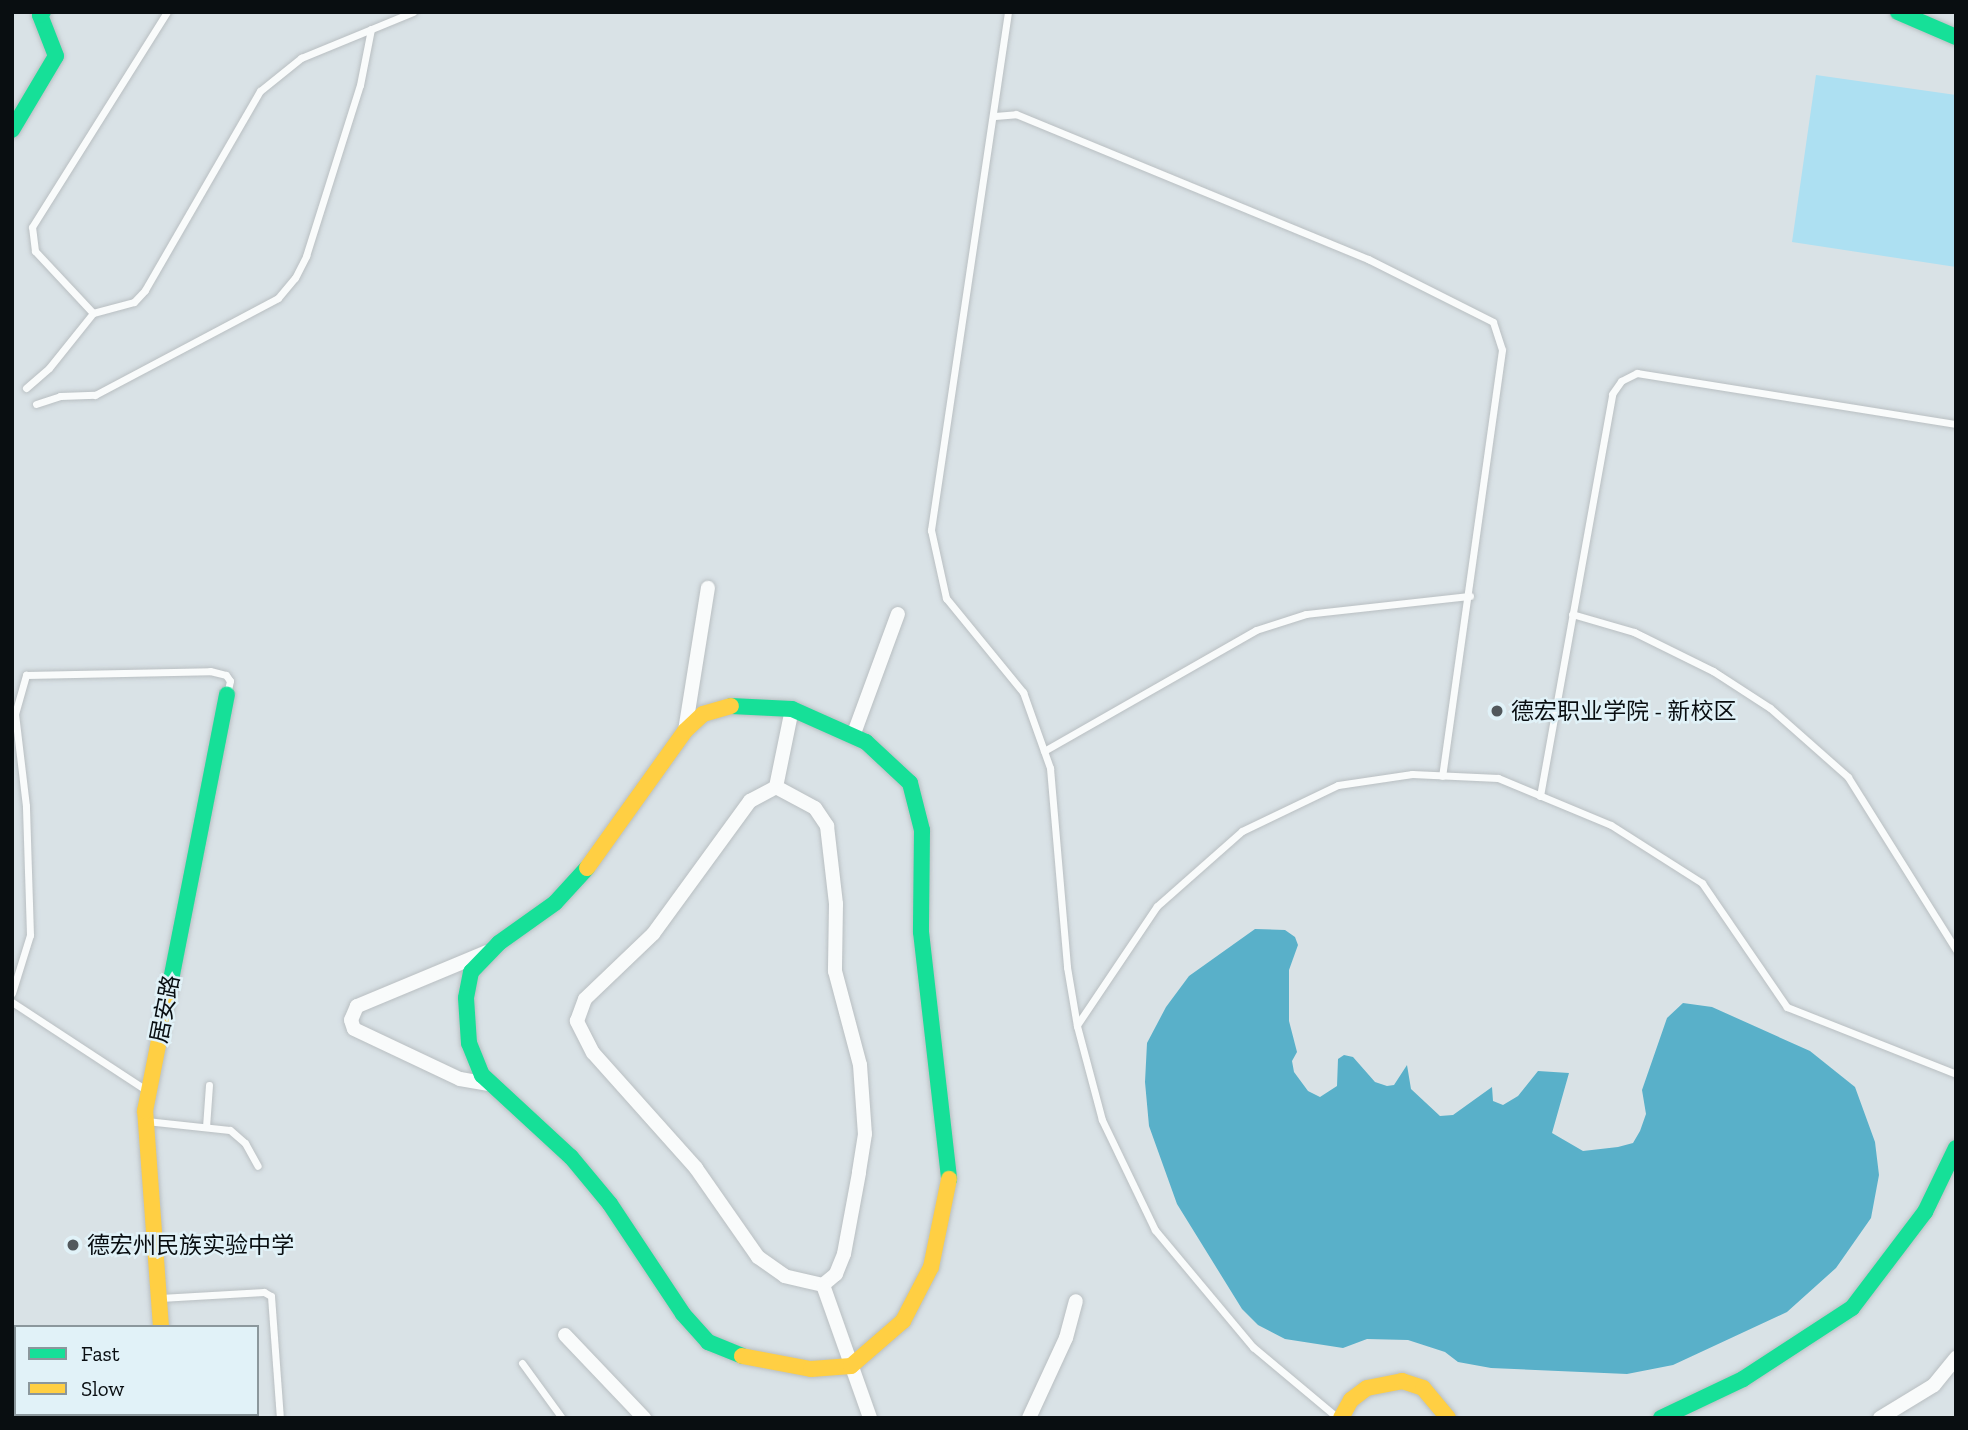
<!DOCTYPE html>
<html>
<head>
<meta charset="utf-8">
<style>
	body { margin:0 }
	#map { position:relative; width:1968px; height:1430px; overflow:hidden; background:#d9e2e6; font-family:"Zilla Slab","Noto Sans SC",serif }
	div>[style] { position:absolute }
	.green>* { inset:0; background:#ade0f2 }
	.water>* { inset:0; background:#59b0c9 }
	.roads { filter:drop-shadow(0 0 2px #b9bfc2) drop-shadow(0 0 2px #b9bfc2) }
	.lane>* { height:7px; margin:-3.5px; padding:0 3.5px; transform-origin:3.5px; border-radius:3.5px; background:#f9fbfb }
	.street>* { height:14px; margin:-7px; padding:0 7px; transform-origin:7px; border-radius:7px; background:#f9fbfb }
	.fast>* { height:16px; margin:-8px; padding:0 8px; transform-origin:8px; border-radius:8px; background:#16e098 }
	.slow>* { height:16px; margin:-8px; padding:0 8px; transform-origin:8px; border-radius:8px; background:#ffcf43 }
	.dots>* { width:19px; height:19px; translate:-50% -50%; box-sizing:border-box; border:4px solid #e1f2f8; border-radius:50% }
	span { translate:-50% -50%; white-space:nowrap; text-align:center; line-height:1.15; -webkit-text-stroke:5px #e1f2f8; paint-order:stroke }
	.poi-label { font-size:23px; color:#090e11 }
	.left { translate:0 -50%; text-align:left }
	.street-label { font-size:23px; color:#090e11 }
	.frame { position:absolute; inset:0; border:14px solid #090e11; pointer-events:none }
	.legend { position:absolute; left:14px; top:1325px; width:245px; height:91px; box-sizing:border-box; background:#e1f2f8; border:2px solid #8b979c; margin:0; padding:9px 12px; list-style:none; font-size:21px; color:#090e11 }
	.legend li { display:flex; align-items:center; gap:14px; height:35px }
	.legend b { width:35px; border:2px solid #8b979c }
</style>
</head>
<body>
<div id="map">
	<div class="green">
		<i style="clip-path:polygon(1816px 75px,1956px 95px,1956px 267px,1792px 242px)"></i>
	</div>
	<div class="water">
		<i style="clip-path:polygon(1255px 929px,1285px 930px,1295px 937px,1298px 945px,1289px 970px,1289px 1021px,1297px 1052px,1292px 1061px,1294px 1072px,1308px 1091px,1320px 1097px,1337px 1086px,1338px 1059px,1344px 1055px,1353px 1057px,1375px 1082px,1387px 1086px,1394px 1085px,1407px 1065px,1411px 1089px,1440px 1116px,1453px 1115px,1492px 1087px,1493px 1101px,1503px 1105px,1518px 1096px,1538px 1071px,1569px 1073px,1552px 1133px,1583px 1151px,1618px 1147px,1633px 1143px,1640px 1131px,1646px 1114px,1642px 1090px,1667px 1018px,1683px 1003px,1712px 1007px,1810px 1051px,1855px 1087px,1875px 1142px,1879px 1175px,1871px 1218px,1836px 1268px,1787px 1312px,1673px 1365px,1627px 1374px,1491px 1368px,1458px 1362px,1445px 1352px,1408px 1340px,1367px 1339px,1343px 1348px,1285px 1339px,1258px 1325px,1242px 1309px,1177px 1204px,1149px 1126px,1145px 1082px,1147px 1043px,1166px 1007px,1189px 976px)"></i>
	</div>
	<div class="roads">
		<div class="lane">
			<i style="left:1008px;top:12px;width:524px;rotate:98.46deg"></i>
			<i style="left:931px;top:530px;width:70px;rotate:77.6deg"></i>
			<i style="left:946px;top:598px;width:122px;rotate:50.7deg"></i>
			<i style="left:1023px;top:692px;width:81px;rotate:70.4deg"></i>
			<i style="left:1050px;top:768px;width:200px;rotate:85.1deg"></i>
			<i style="left:1067px;top:967px;width:60px;rotate:80.4deg"></i>
			<i style="left:1077px;top:1026px;width:97px;rotate:75.1deg"></i>
			<i style="left:1102px;top:1120px;width:122px;rotate:64.3deg"></i>
			<i style="left:1155px;top:1230px;width:153px;rotate:50.1deg"></i>
			<i style="left:1253px;top:1347px;width:111px;rotate:39.9deg"></i>
			<i style="left:995px;top:116px;width:21px;rotate:-5deg"></i>
			<i style="left:1016px;top:114px;width:381px;rotate:22.4deg"></i>
			<i style="left:1368px;top:259px;width:140px;rotate:26.7deg"></i>
			<i style="left:1493px;top:322px;width:29px;rotate:72deg"></i>
			<i style="left:1502px;top:350px;width:430px;rotate:98deg"></i>
			<i style="left:93px;top:313px;width:85px;rotate:-133.1deg"></i>
			<i style="left:35px;top:251px;width:24px;rotate:-97deg"></i>
			<i style="left:32px;top:227px;width:254px;rotate:-57.9deg"></i>
			<i style="left:26px;top:388px;width:30px;rotate:-41deg"></i>
			<i style="left:49px;top:368px;width:70px;rotate:-51.3deg"></i>
			<i style="left:93px;top:313px;width:42px;rotate:-15deg"></i>
			<i style="left:134px;top:302px;width:16px;rotate:-47deg"></i>
			<i style="left:145px;top:290px;width:230px;rotate:-60deg"></i>
			<i style="left:260px;top:91px;width:53px;rotate:-38.8deg"></i>
			<i style="left:301px;top:58px;width:121px;rotate:-22.3deg"></i>
			<i style="left:36px;top:404px;width:25px;rotate:-18deg"></i>
			<i style="left:60px;top:396px;width:35px;rotate:-2deg"></i>
			<i style="left:95px;top:395px;width:207px;rotate:-27.9deg"></i>
			<i style="left:278px;top:298px;width:26px;rotate:-50deg"></i>
			<i style="left:295px;top:278px;width:25px;rotate:-63deg"></i>
			<i style="left:306px;top:256px;width:179px;rotate:-72.5deg"></i>
			<i style="left:360px;top:85px;width:57px;rotate:-78.9deg"></i>
			<i style="left:1572px;top:614px;width:65px;rotate:16.2deg"></i>
			<i style="left:1634px;top:632px;width:88px;rotate:26.3deg"></i>
			<i style="left:1713px;top:671px;width:68px;rotate:33deg"></i>
			<i style="left:1770px;top:708px;width:104px;rotate:41.5deg"></i>
			<i style="left:1848px;top:777px;width:204px;rotate:58deg"></i>
			<i style="left:1044px;top:751px;width:244px;rotate:-29.7deg"></i>
			<i style="left:1256px;top:630px;width:52px;rotate:-17.7deg"></i>
			<i style="left:1306px;top:614px;width:165px;rotate:-6.3deg"></i>
			<i style="left:1540px;top:796px;width:408px;rotate:-79.8deg"></i>
			<i style="left:1612px;top:394px;width:16px;rotate:-55deg"></i>
			<i style="left:1621px;top:381px;width:18px;rotate:-27deg"></i>
			<i style="left:1637px;top:373px;width:323px;rotate:9.1deg"></i>
			<i style="left:12px;top:993px;width:61px;rotate:-72.8deg"></i>
			<i style="left:30px;top:935px;width:129px;rotate:-91.8deg"></i>
			<i style="left:26px;top:806px;width:93px;rotate:-96.8deg"></i>
			<i style="left:15px;top:714px;width:41px;rotate:-74.2deg"></i>
			<i style="left:26px;top:675px;width:184px;rotate:-1.2deg"></i>
			<i style="left:210px;top:671px;width:16px;rotate:14deg"></i>
			<i style="left:226px;top:675px;width:7px;rotate:56deg"></i>
			<i style="left:230px;top:681px;width:13px;rotate:103deg"></i>
			<i style="left:12px;top:1002px;width:160px;rotate:33.3deg"></i>
			<i style="left:1077px;top:1025px;width:143px;rotate:-56.1deg"></i>
			<i style="left:1157px;top:906px;width:113px;rotate:-41.4deg"></i>
			<i style="left:1242px;top:831px;width:106px;rotate:-25.6deg"></i>
			<i style="left:1338px;top:785px;width:75px;rotate:-8.5deg"></i>
			<i style="left:1412px;top:774px;width:86px;rotate:2.7deg"></i>
			<i style="left:1498px;top:778px;width:122px;rotate:22.6deg"></i>
			<i style="left:1611px;top:825px;width:108px;rotate:32.5deg"></i>
			<i style="left:1702px;top:883px;width:150px;rotate:55.6deg"></i>
			<i style="left:1787px;top:1007px;width:182px;rotate:21.6deg"></i>
			<i style="left:146px;top:1121px;width:84px;rotate:6.1deg"></i>
			<i style="left:230px;top:1130px;width:20px;rotate:41deg"></i>
			<i style="left:245px;top:1143px;width:26px;rotate:61deg"></i>
			<i style="left:206px;top:1127px;width:42px;rotate:-85.9deg"></i>
			<i style="left:160px;top:1298px;width:104px;rotate:-3.3deg"></i>
			<i style="left:264px;top:1292px;width:8px;rotate:30deg"></i>
			<i style="left:271px;top:1296px;width:122px;rotate:85.8deg"></i>
			<i style="left:522px;top:1363px;width:68px;rotate:54deg"></i>
		</div>
		<div class="street">
			<i style="left:685px;top:731px;width:145px;rotate:-80.9deg"></i>
			<i style="left:853px;top:736px;width:130px;rotate:-69.8deg"></i>
			<i style="left:776px;top:787px;width:44px;rotate:28.3deg"></i>
			<i style="left:815px;top:808px;width:22px;rotate:56deg"></i>
			<i style="left:827px;top:826px;width:79px;rotate:83.4deg"></i>
			<i style="left:836px;top:904px;width:67px;rotate:90.9deg"></i>
			<i style="left:835px;top:971px;width:97px;rotate:75.1deg"></i>
			<i style="left:860px;top:1065px;width:69px;rotate:85.9deg"></i>
			<i style="left:865px;top:1134px;width:39px;rotate:99deg"></i>
			<i style="left:859px;top:1173px;width:82px;rotate:100.5deg"></i>
			<i style="left:844px;top:1254px;width:22px;rotate:112deg"></i>
			<i style="left:836px;top:1274px;width:17px;rotate:140deg"></i>
			<i style="left:823px;top:1285px;width:39px;rotate:-167deg"></i>
			<i style="left:785px;top:1276px;width:33px;rotate:-145deg"></i>
			<i style="left:758px;top:1257px;width:108px;rotate:-124.9deg"></i>
			<i style="left:696px;top:1168px;width:154px;rotate:-131.8deg"></i>
			<i style="left:593px;top:1053px;width:36px;rotate:-117deg"></i>
			<i style="left:577px;top:1021px;width:23px;rotate:-70deg"></i>
			<i style="left:585px;top:999px;width:94px;rotate:-43.7deg"></i>
			<i style="left:653px;top:934px;width:165px;rotate:-53.9deg"></i>
			<i style="left:750px;top:801px;width:30px;rotate:-28deg"></i>
			<i style="left:776px;top:787px;width:80px;rotate:-78.4deg"></i>
			<i style="left:487px;top:952px;width:141px;rotate:157.4deg"></i>
			<i style="left:357px;top:1006px;width:15px;rotate:113deg"></i>
			<i style="left:351px;top:1020px;width:9px;rotate:72deg"></i>
			<i style="left:354px;top:1029px;width:117px;rotate:25.3deg"></i>
			<i style="left:460px;top:1079px;width:34px;rotate:10deg"></i>
			<i style="left:823px;top:1285px;width:141px;rotate:70.5deg"></i>
			<i style="left:565px;top:1335px;width:115px;rotate:46.4deg"></i>
			<i style="left:167px;top:1414px;width:4px;rotate:90deg"></i>
			<i style="left:1029px;top:1418px;width:88px;rotate:-65.2deg"></i>
			<i style="left:1066px;top:1338px;width:38px;rotate:-75deg"></i>
			<i style="left:1880px;top:1418px;width:63px;rotate:-31.4deg"></i>
			<i style="left:1934px;top:1385px;width:35px;rotate:-51deg"></i>
		</div>
		<div class="fast">
			<i style="left:1898px;top:12px;width:63px;rotate:23.3deg"></i>
			<i style="left:12px;top:130px;width:86px;rotate:-59.3deg"></i>
			<i style="left:56px;top:56px;width:44px;rotate:-111.3deg"></i>
			<i style="left:40px;top:15px;width:4px;rotate:-45deg"></i>
			<i style="left:731px;top:706px;width:61px;rotate:2.8deg"></i>
			<i style="left:792px;top:709px;width:81px;rotate:24deg"></i>
			<i style="left:866px;top:742px;width:60px;rotate:43deg"></i>
			<i style="left:910px;top:783px;width:49px;rotate:75.7deg"></i>
			<i style="left:922px;top:830px;width:102px;rotate:90.6deg"></i>
			<i style="left:921px;top:932px;width:249px;rotate:83.5deg"></i>
			<i style="left:587px;top:868px;width:47px;rotate:132.4deg"></i>
			<i style="left:555px;top:903px;width:69px;rotate:144.5deg"></i>
			<i style="left:499px;top:943px;width:40px;rotate:134deg"></i>
			<i style="left:471px;top:972px;width:26px;rotate:101deg"></i>
			<i style="left:466px;top:998px;width:45px;rotate:86.2deg"></i>
			<i style="left:469px;top:1043px;width:35px;rotate:68deg"></i>
			<i style="left:482px;top:1075px;width:121px;rotate:42.7deg"></i>
			<i style="left:571px;top:1157px;width:61px;rotate:50.3deg"></i>
			<i style="left:610px;top:1204px;width:132px;rotate:56.4deg"></i>
			<i style="left:683px;top:1314px;width:38px;rotate:48deg"></i>
			<i style="left:708px;top:1342px;width:37px;rotate:22deg"></i>
			<i style="left:169px;top:990px;width:301px;rotate:-78.9deg"></i>
			<i style="left:1661px;top:1418px;width:91px;rotate:-25.4deg"></i>
			<i style="left:1743px;top:1379px;width:130px;rotate:-33.1deg"></i>
			<i style="left:1852px;top:1308px;width:121px;rotate:-52.8deg"></i>
			<i style="left:1925px;top:1212px;width:71px;rotate:-64.2deg"></i>
		</div>
		<div class="slow">
			<i style="left:587px;top:868px;width:168px;rotate:-54.4deg"></i>
			<i style="left:685px;top:731px;width:25px;rotate:-43deg"></i>
			<i style="left:703px;top:714px;width:29px;rotate:-16deg"></i>
			<i style="left:161px;top:1327px;width:217px;rotate:-94.2deg"></i>
			<i style="left:145px;top:1111px;width:123px;rotate:-78.8deg"></i>
			<i style="left:742px;top:1356px;width:70px;rotate:10.7deg"></i>
			<i style="left:811px;top:1369px;width:40px;rotate:-4.3deg"></i>
			<i style="left:851px;top:1366px;width:69px;rotate:-40.9deg"></i>
			<i style="left:903px;top:1321px;width:61px;rotate:-62.6deg"></i>
			<i style="left:931px;top:1267px;width:90px;rotate:-78.4deg"></i>
			<i style="left:1341px;top:1418px;width:21px;rotate:-61deg"></i>
			<i style="left:1351px;top:1400px;width:20px;rotate:-37deg"></i>
			<i style="left:1367px;top:1388px;width:36px;rotate:-11deg"></i>
			<i style="left:1402px;top:1381px;width:22px;rotate:18deg"></i>
			<i style="left:1423px;top:1388px;width:39px;rotate:50deg"></i>
		</div>
	</div>
	<div class="dots">
		<i style="left:1497px;top:711px;background:#52585c"></i>
		<i style="left:73px;top:1245px;background:#52585c"></i>
	</div>
	<div class="poi-label">
		<span class="left" style="left:1511px;top:711px">德宏职业学院 - 新校区</span>
		<span class="left" style="left:87px;top:1245px">德宏州民族实验中学</span>
	</div>
	<div class="street-label">
		<span style="left:165px;top:1009px;rotate:-79deg">居安路</span>
	</div>
	<div class="frame"></div>
	<ul class="legend">
	<li><b style="height:9px;background:#16e098"></b>Fast</li>
	<li><b style="height:9px;background:#ffcf43"></b>Slow</li>
	</ul>
</div>
</body>
</html>
